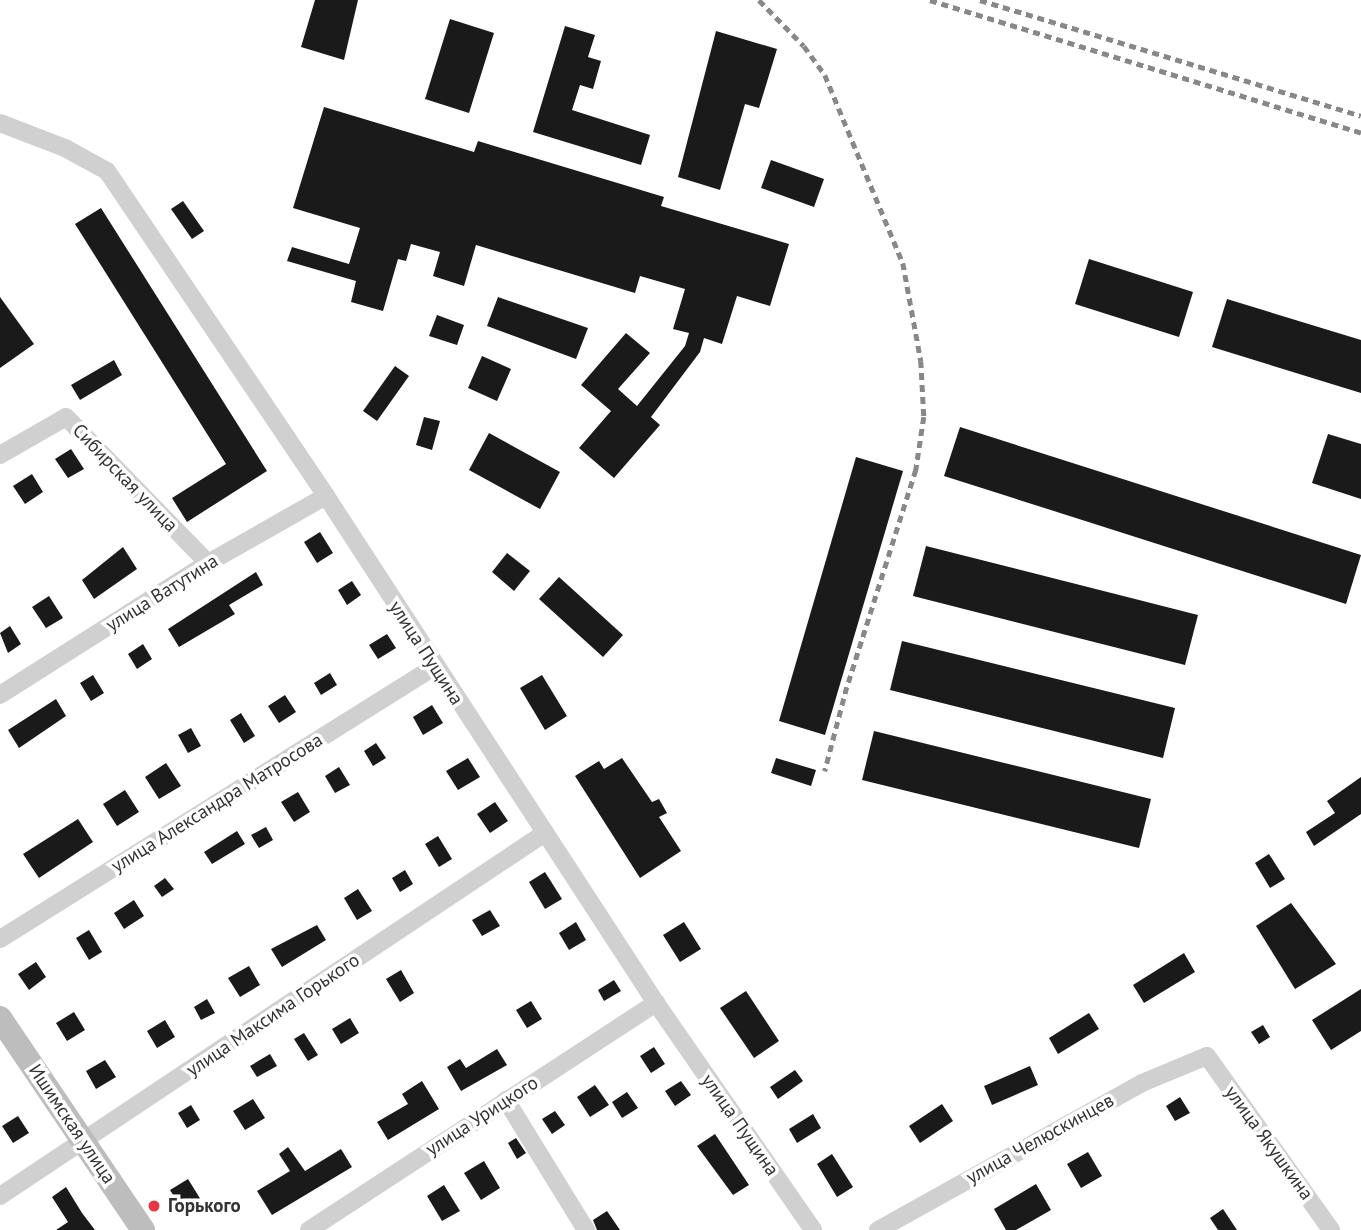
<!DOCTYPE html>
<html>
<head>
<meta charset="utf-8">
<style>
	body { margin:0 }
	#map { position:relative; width:1361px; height:1230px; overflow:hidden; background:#fff; font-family:"PT Sans",sans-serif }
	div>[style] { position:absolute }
	.building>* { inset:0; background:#1a1a1a }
	.street>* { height:18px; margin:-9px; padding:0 9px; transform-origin:9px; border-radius:9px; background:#d0d0d0 }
	.secondary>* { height:24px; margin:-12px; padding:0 12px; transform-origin:12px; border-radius:12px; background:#bdbdbd }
	.rail>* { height:4.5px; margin-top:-2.25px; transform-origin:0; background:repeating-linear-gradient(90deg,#888 0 7px,transparent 0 12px) }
	.dots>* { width:19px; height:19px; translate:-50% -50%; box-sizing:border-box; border:4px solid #fff; border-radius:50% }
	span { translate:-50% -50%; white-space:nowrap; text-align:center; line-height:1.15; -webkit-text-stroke:7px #fff; paint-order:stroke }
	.street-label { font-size:19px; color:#333 }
	.poi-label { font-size:19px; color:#333; font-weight:700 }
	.left { translate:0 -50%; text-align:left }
</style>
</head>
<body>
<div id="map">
	<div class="building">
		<i style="clip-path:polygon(315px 0,358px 0,344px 60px,301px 47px)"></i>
		<i style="clip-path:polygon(450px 19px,494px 33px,469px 113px,425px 99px)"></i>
		<i style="clip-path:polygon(565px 26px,595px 35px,588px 57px,601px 61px,593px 89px,580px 85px,572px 110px,650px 135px,641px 165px,533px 132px)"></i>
		<i style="clip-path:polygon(716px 31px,777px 49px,759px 108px,745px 104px,720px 190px,678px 177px)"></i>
		<i style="clip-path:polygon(324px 107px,474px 152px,478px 141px,664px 197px,661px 206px,789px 244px,770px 306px,737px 296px,722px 344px,704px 338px,700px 352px,651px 417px,660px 425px,614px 478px,579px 448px,611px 411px,581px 385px,626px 333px,650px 353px,618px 389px,637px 406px,685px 346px,689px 333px,673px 329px,685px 289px,640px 276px,635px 293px,476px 245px,464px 286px,433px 276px,440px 252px,411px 244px,406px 261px,398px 259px,383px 311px,351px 302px,356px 281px,287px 261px,292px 247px,349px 264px,360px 228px,293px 208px)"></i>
		<i style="clip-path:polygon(771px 160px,824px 179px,814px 207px,761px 188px)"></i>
		<i style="clip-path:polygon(183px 201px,204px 231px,192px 239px,171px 209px)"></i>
		<i style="clip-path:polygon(101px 208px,267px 471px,187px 522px,172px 498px,226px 464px,75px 224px)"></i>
		<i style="clip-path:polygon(1089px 259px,1193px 292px,1179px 337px,1075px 304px)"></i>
		<i style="clip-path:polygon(0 297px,34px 344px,0 368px)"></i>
		<i style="clip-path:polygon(498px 297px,588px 328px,576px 359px,487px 326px)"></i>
		<i style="clip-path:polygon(1227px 299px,1361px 340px,1361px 393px,1212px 347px)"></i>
		<i style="clip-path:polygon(437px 315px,464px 325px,457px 345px,429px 336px)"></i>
		<i style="clip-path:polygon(482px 356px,511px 369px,497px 401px,468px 388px)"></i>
		<i style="clip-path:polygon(114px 360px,122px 375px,80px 400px,71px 385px)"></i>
		<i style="clip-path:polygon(395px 366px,409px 376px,377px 421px,363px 411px)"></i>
		<i style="clip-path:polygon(424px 417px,440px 421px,432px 450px,416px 445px)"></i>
		<i style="clip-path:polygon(960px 427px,1361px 555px,1346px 604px,944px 476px)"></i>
		<i style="clip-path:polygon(489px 433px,560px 472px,540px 509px,469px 470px)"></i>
		<i style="clip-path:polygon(1328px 434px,1361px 444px,1361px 499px,1312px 483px)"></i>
		<i style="clip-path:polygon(71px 449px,84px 469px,68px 478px,55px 459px)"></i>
		<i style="clip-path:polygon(856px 457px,903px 471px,825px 735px,779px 721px)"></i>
		<i style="clip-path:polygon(32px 474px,43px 492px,25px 504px,13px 486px)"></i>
		<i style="clip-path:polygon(320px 532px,333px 553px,317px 563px,304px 542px)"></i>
		<i style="clip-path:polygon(926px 546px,1198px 615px,1185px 665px,913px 596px)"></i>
		<i style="clip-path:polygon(123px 547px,137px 569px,94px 599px,82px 580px)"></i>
		<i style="clip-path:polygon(507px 553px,530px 571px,514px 591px,492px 572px)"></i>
		<i style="clip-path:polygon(256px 572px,263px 585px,229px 605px,235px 614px,179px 647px,168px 629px)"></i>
		<i style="clip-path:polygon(559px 577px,623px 635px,603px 657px,539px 599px)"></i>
		<i style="clip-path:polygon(352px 581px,361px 595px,347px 605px,338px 590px)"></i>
		<i style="clip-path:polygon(49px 596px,63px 618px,46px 628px,32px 607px)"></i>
		<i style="clip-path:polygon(10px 626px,21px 644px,8px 653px,0 633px)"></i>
		<i style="clip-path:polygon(387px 634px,396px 648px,378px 659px,369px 645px)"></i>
		<i style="clip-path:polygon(902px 641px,1175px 708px,1163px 758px,890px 690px)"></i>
		<i style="clip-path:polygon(143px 644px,152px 659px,137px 669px,128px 654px)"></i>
		<i style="clip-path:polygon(330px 673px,337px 685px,321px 695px,314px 683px)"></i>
		<i style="clip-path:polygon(93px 675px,104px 693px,91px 701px,80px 683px)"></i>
		<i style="clip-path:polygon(542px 675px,567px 716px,545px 730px,520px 688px)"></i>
		<i style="clip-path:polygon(285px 695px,296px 712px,279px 723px,268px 706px)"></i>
		<i style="clip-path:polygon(56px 699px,66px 716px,19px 748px,8px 730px)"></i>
		<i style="clip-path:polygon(432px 705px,443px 723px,423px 735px,413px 717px)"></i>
		<i style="clip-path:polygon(241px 713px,255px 736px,244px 743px,230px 720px)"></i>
		<i style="clip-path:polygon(191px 728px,201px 746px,188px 753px,178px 735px)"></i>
		<i style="clip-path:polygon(874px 731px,1151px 799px,1139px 848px,862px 780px)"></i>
		<i style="clip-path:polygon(376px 743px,386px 758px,373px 766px,364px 751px)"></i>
		<i style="clip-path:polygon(468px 758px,480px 777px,458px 790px,446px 771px)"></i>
		<i style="clip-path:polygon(622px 758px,652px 802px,659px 799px,667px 813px,659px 817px,681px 851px,640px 878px,575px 776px,599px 761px,604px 769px)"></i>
		<i style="clip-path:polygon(776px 758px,816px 770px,811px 786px,771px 773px)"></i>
		<i style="clip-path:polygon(166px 763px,181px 786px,159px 799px,145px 777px)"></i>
		<i style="clip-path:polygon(339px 767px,350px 785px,335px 793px,325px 776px)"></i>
		<i style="clip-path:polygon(1361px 777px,1361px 814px,1314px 846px,1306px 832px,1335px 813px,1327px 801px)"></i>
		<i style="clip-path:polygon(125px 790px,139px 812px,117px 826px,103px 804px)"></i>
		<i style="clip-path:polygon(298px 792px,310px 812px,294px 822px,281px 802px)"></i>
		<i style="clip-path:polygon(495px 802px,508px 821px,490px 833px,477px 814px)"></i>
		<i style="clip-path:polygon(78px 819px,93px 842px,39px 878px,23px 854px)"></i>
		<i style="clip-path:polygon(266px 827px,273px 840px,259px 848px,251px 835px)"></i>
		<i style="clip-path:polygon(237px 831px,245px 844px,212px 864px,204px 852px)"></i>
		<i style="clip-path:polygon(438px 836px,452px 859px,439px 867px,425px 844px)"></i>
		<i style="clip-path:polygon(1269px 854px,1285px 879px,1270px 888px,1255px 863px)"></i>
		<i style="clip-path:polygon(405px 870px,413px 884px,400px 892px,392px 878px)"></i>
		<i style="clip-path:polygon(545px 872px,562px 899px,545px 909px,529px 882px)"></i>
		<i style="clip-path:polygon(165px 878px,174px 889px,162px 897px,154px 886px)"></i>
		<i style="clip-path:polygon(358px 889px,372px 911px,357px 920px,344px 898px)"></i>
		<i style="clip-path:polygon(134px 900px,144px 916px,124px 929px,114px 913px)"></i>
		<i style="clip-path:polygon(1291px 903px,1336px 964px,1295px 989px,1256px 926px)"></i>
		<i style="clip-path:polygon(490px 910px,500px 926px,482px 936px,472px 920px)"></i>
		<i style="clip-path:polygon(576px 922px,586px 940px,569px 950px,559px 933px)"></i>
		<i style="clip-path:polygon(684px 922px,701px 949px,680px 962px,663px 935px)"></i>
		<i style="clip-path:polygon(317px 925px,326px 940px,282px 967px,271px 949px)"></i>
		<i style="clip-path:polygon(89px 930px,102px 952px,89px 960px,76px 938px)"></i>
		<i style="clip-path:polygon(1184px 953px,1195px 972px,1144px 1003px,1133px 985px)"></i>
		<i style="clip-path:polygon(36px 962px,46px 977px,29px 990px,18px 974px)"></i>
		<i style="clip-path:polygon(249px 966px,260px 985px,240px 997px,228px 978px)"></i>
		<i style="clip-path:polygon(401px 970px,414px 993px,400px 1002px,386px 979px)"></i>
		<i style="clip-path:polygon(614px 980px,621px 991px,604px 1001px,598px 990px)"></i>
		<i style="clip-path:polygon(1361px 989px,1361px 1031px,1331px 1050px,1312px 1020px)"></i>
		<i style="clip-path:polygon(746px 991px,779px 1041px,754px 1058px,720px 1008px)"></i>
		<i style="clip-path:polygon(207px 999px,215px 1013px,201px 1020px,194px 1007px)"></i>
		<i style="clip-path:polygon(531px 1001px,542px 1019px,527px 1028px,516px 1010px)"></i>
		<i style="clip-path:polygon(74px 1012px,85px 1030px,67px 1041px,56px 1023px)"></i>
		<i style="clip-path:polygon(1089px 1013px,1099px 1029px,1058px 1054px,1049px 1038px)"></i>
		<i style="clip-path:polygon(350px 1018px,359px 1033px,341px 1044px,332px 1029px)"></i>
		<i style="clip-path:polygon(165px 1020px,175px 1037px,157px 1048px,147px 1031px)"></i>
		<i style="clip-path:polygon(1263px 1025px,1270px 1037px,1259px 1044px,1251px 1032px)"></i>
		<i style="clip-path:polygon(304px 1033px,318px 1055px,308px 1061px,294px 1039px)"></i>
		<i style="clip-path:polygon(654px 1047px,665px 1064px,651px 1073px,640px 1056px)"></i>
		<i style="clip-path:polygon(497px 1049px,507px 1065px,461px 1091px,447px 1067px,460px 1059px,466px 1068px)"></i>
		<i style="clip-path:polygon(270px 1054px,277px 1066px,257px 1077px,250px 1066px)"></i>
		<i style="clip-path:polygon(105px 1060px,116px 1077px,96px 1089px,86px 1071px)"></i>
		<i style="clip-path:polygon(1030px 1066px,1038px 1085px,992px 1105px,984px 1086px)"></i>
		<i style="clip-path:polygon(795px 1070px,803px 1081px,778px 1099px,770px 1087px)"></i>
		<i style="clip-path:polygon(422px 1081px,439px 1109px,388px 1140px,377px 1122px,408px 1104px,402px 1094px)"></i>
		<i style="clip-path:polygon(681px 1081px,691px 1095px,675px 1106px,665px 1091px)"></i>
		<i style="clip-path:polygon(595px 1085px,609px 1105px,590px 1117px,577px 1097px)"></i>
		<i style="clip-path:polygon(627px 1092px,638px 1108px,622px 1118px,612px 1102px)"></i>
		<i style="clip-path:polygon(1180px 1097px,1190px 1113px,1175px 1121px,1166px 1106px)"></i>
		<i style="clip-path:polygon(253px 1099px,265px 1118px,245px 1130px,233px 1111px)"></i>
		<i style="clip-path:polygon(942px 1104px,953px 1121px,920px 1143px,909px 1126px)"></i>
		<i style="clip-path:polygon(191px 1105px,200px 1120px,187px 1128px,178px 1113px)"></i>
		<i style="clip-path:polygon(555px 1111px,565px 1125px,552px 1134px,542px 1119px)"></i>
		<i style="clip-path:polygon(813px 1114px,821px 1128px,797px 1143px,789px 1129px)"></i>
		<i style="clip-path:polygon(18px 1116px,29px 1133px,13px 1143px,2px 1126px)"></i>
		<i style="clip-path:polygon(715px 1134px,749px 1185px,733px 1195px,697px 1146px)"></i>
		<i style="clip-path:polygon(516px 1138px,526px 1153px,517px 1159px,508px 1143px)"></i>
		<i style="clip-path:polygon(288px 1147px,305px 1171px,341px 1149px,352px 1167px,272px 1215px,257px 1191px,290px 1171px,279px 1154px)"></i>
		<i style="clip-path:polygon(1088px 1152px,1102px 1176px,1081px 1188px,1067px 1164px)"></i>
		<i style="clip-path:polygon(832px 1154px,853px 1187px,837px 1197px,817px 1164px)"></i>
		<i style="clip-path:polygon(484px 1161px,500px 1188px,481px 1200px,464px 1173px)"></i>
		<i style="clip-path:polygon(188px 1179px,201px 1200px,183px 1211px,170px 1190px)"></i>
		<i style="clip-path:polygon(1036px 1184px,1051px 1210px,1016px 1230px,1006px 1230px,994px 1209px)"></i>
		<i style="clip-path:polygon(444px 1185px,460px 1211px,442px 1221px,427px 1196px)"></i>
		<i style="clip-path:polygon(66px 1187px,82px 1213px,95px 1230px,56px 1230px,68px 1222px,52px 1197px)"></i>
		<i style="clip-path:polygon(1223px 1209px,1237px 1230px,1218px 1230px,1210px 1218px)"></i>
		<i style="clip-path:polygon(607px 1211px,620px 1230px,597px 1230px,593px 1220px)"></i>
	</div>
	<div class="street">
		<i style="left:0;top:123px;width:70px;rotate:21deg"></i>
		<i style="left:65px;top:148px;width:48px;rotate:28.7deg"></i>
		<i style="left:107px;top:171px;width:392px;rotate:56deg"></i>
		<i style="left:326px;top:496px;width:605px;rotate:56.94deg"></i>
		<i style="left:656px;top:1003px;width:276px;rotate:55.3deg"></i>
		<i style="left:0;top:455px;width:76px;rotate:-29.9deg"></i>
		<i style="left:66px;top:417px;width:204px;rotate:45.8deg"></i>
		<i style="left:0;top:695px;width:246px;rotate:-32.4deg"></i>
		<i style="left:208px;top:563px;width:136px;rotate:-29.6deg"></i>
		<i style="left:0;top:939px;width:512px;rotate:-32.08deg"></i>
		<i style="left:506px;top:1100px;width:153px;rotate:58.4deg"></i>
		<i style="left:0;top:1196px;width:655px;rotate:-33.67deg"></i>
		<i style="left:309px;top:1230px;width:415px;rotate:-33.2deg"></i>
		<i style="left:878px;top:1230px;width:302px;rotate:-29.1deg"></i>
		<i style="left:1142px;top:1083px;width:70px;rotate:-22.6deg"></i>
		<i style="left:1207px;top:1056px;width:214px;rotate:54.5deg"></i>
	</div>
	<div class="secondary">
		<i style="left:0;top:1018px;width:256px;rotate:56deg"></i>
	</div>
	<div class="rail">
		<i style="left:759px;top:0;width:64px;rotate:45.6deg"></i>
		<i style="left:804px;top:46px;width:36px;rotate:54deg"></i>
		<i style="left:825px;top:75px;width:204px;rotate:67.5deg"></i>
		<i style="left:903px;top:263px;width:100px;rotate:79.6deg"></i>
		<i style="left:921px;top:361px;width:56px;rotate:86.9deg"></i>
		<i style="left:924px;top:417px;width:54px;rotate:98.6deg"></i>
		<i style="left:916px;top:470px;width:228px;rotate:107.6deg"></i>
		<i style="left:847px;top:687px;width:87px;rotate:104.7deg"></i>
		<i style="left:930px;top:0;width:451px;rotate:17.1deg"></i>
		<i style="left:980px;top:0;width:398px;rotate:16.9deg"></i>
	</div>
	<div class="dots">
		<i style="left:154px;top:1206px;background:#e63946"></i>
	</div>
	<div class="street-label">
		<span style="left:125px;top:478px;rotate:46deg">Сибирская улица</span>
		<span style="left:162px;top:593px;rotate:-32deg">улица Ватутина</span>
		<span style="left:426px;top:653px;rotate:57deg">улица Пущина</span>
		<span style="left:217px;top:803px;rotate:-32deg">улица Александра Матросова</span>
		<span style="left:273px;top:1015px;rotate:-34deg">улица Максима Горького</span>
		<span style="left:482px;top:1116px;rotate:-33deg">улица Урицкого</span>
		<span style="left:72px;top:1124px;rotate:56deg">Ишимская улица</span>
		<span style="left:740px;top:1125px;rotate:55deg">улица Пущина</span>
		<span style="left:1040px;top:1139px;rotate:-29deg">улица Челюскинцев</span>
		<span style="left:1269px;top:1143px;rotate:54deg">улица Якушкина</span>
	</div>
	<div class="poi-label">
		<span class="left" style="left:168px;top:1206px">Горького</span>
	</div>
</div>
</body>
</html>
